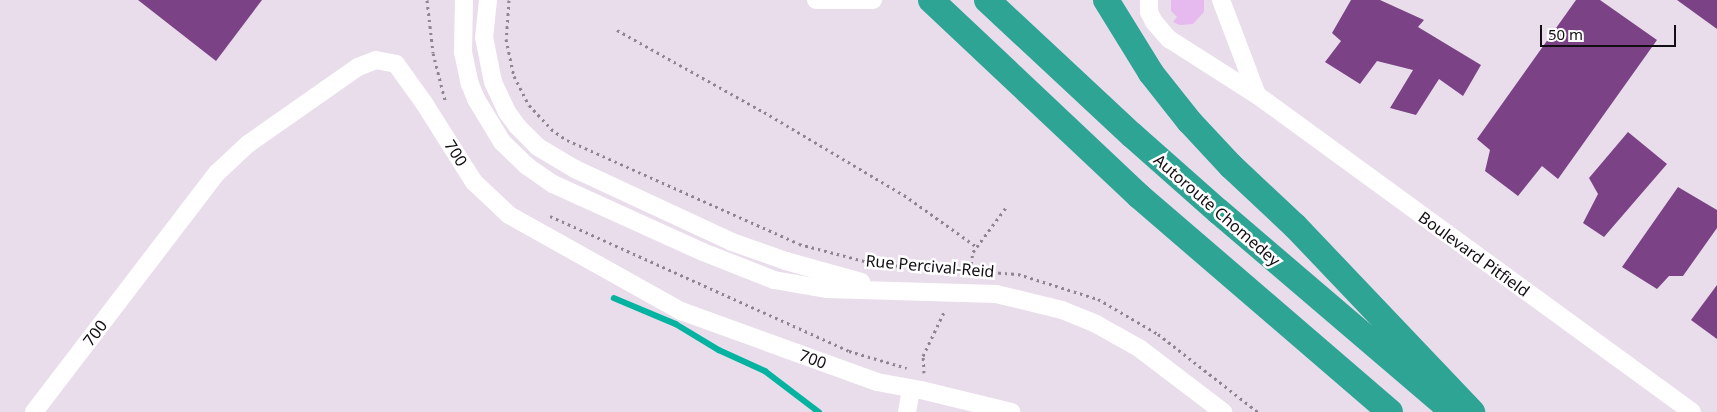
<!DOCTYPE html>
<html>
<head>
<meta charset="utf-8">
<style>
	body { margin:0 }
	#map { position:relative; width:1717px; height:412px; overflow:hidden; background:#e9ddec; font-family:"Noto Sans",sans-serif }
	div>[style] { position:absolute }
	.green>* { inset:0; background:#e6baef }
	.stream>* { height:5.5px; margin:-2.75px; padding:0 2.75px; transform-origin:2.75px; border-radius:2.75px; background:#06b2a0 }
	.building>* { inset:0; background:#7b4386 }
	.path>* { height:3px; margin-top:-1.5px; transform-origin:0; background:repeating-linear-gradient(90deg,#8e8590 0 2.5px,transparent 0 6.5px) }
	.minor>* { height:18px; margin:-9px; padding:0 9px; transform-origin:9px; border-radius:9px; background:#fff }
	.highway>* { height:26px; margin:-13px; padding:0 13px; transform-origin:13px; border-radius:13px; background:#2ea495 }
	span { translate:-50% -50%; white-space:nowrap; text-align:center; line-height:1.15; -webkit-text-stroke:5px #fff; paint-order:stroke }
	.street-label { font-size:16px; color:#120e13 }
	.scale { position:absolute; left:1540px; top:25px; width:136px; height:22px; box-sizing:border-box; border:2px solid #120e13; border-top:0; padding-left:6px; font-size:15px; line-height:18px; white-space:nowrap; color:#120e13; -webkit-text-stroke:4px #fff; paint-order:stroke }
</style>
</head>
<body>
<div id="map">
	<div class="green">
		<i style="clip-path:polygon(1171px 0,1204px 0,1204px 12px,1193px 24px,1180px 25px,1173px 22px,1177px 17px,1171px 11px)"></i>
	</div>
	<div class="stream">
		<i style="left:614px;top:298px;width:67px;rotate:22.8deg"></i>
		<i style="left:676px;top:324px;width:50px;rotate:31.2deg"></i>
		<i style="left:719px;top:350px;width:51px;rotate:24.5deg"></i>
		<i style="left:765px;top:371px;width:68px;rotate:37.2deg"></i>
	</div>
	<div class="building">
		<i style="clip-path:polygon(138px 0,262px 0,216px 61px)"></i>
		<i style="clip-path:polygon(1351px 0,1380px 0,1424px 20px,1418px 27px,1481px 65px,1463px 96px,1439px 79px,1416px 115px,1390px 108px,1413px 70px,1377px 61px,1360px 84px,1325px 62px,1341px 41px,1332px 33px)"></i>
		<i style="clip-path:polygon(1576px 0,1600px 0,1657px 40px,1558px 179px,1542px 166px,1518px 196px,1485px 171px,1490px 150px,1477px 139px)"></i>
		<i style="clip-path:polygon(1677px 0,1717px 0,1717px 29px)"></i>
		<i style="clip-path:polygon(1628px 132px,1667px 164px,1604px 237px,1583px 223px,1598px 194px,1589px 178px)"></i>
		<i style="clip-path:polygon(1678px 187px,1717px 210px,1717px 228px,1683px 276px,1669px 276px,1657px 289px,1622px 267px)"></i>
		<i style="clip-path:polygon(1717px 285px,1717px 339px,1691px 320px)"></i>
	</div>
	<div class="path">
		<i style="left:427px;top:0;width:53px;rotate:83.5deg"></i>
		<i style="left:433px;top:53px;width:49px;rotate:75.7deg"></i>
		<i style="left:509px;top:0;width:39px;rotate:94deg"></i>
		<i style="left:506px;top:39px;width:38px;rotate:78deg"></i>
		<i style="left:514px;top:76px;width:33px;rotate:63deg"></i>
		<i style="left:529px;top:105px;width:33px;rotate:47deg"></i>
		<i style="left:551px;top:129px;width:19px;rotate:35deg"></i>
		<i style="left:567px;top:140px;width:254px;rotate:24.1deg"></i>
		<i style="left:799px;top:244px;width:71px;rotate:14.6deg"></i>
		<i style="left:868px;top:262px;width:20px;rotate:9deg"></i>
		<i style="left:888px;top:265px;width:130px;rotate:4deg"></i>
		<i style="left:1018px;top:274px;width:84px;rotate:17.4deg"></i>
		<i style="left:1098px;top:299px;width:69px;rotate:30.3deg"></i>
		<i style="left:1158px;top:334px;width:127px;rotate:38deg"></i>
		<i style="left:617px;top:30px;width:168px;rotate:29.2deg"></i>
		<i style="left:764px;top:112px;width:163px;rotate:30.7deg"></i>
		<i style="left:904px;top:195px;width:90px;rotate:35.5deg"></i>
		<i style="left:550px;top:216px;width:328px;rotate:24.3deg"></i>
		<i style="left:849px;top:351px;width:60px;rotate:16.3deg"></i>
		<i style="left:969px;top:277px;width:25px;rotate:-81deg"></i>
		<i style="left:973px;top:252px;width:57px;rotate:-53.5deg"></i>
		<i style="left:924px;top:373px;width:17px;rotate:-93deg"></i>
		<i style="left:923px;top:356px;width:51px;rotate:-64.4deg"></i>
	</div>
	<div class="minor">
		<i style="left:464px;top:0;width:52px;rotate:91.1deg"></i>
		<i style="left:463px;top:52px;width:33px;rotate:78deg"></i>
		<i style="left:470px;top:84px;width:16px;rotate:68deg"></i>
		<i style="left:476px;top:99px;width:50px;rotate:58.8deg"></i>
		<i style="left:502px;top:142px;width:35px;rotate:44deg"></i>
		<i style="left:527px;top:166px;width:32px;rotate:35deg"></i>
		<i style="left:553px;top:184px;width:165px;rotate:24.4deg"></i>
		<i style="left:703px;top:252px;width:76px;rotate:21.5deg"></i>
		<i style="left:774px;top:280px;width:54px;rotate:9.6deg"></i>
		<i style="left:827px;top:289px;width:169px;rotate:1.7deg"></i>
		<i style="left:996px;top:294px;width:68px;rotate:13.6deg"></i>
		<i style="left:1062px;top:310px;width:37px;rotate:22deg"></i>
		<i style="left:1096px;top:324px;width:49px;rotate:29.2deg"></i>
		<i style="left:1139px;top:348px;width:106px;rotate:37.3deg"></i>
		<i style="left:488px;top:0;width:37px;rotate:96deg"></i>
		<i style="left:484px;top:37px;width:46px;rotate:78.7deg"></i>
		<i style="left:493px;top:82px;width:33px;rotate:65deg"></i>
		<i style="left:507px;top:112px;width:17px;rotate:54deg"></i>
		<i style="left:517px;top:126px;width:30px;rotate:45deg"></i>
		<i style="left:538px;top:147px;width:43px;rotate:30.7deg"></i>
		<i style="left:575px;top:169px;width:173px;rotate:24.9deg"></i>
		<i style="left:732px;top:242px;width:57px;rotate:19.4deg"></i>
		<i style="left:786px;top:261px;width:78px;rotate:15.6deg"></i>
		<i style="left:816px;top:0;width:57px"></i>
		<i style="left:1149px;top:0;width:12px;rotate:90deg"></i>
		<i style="left:1149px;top:12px;width:11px;rotate:63deg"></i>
		<i style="left:1154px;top:22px;width:23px;rotate:49deg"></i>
		<i style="left:1169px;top:39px;width:104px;rotate:32.5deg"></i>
		<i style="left:1257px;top:95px;width:538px;rotate:36.08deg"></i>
		<i style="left:1221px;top:0;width:102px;rotate:69.2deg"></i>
		<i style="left:34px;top:412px;width:301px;rotate:-52.6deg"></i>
		<i style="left:217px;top:173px;width:42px;rotate:-43.1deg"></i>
		<i style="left:248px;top:144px;width:134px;rotate:-35deg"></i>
		<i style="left:358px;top:67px;width:19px;rotate:-21deg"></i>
		<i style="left:376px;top:60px;width:20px;rotate:11deg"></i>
		<i style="left:396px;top:64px;width:48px;rotate:54.3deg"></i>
		<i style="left:424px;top:103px;width:93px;rotate:57.7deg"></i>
		<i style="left:474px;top:182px;width:48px;rotate:43.3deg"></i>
		<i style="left:509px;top:215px;width:197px;rotate:29.2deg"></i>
		<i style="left:681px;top:311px;width:208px;rotate:19.9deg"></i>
		<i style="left:877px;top:382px;width:45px;rotate:10.3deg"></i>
		<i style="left:921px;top:390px;width:93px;rotate:13.7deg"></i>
		<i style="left:907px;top:412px;width:22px;rotate:-80deg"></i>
	</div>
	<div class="highway">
		<i style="left:931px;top:0;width:286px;rotate:43.3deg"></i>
		<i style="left:1139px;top:196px;width:331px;rotate:40.7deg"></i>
		<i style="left:987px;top:0;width:198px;rotate:43deg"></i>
		<i style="left:1132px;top:135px;width:115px;rotate:41.5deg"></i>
		<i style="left:1218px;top:211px;width:309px;rotate:40.5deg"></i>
		<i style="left:1106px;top:0;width:86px;rotate:58.3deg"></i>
		<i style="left:1151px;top:73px;width:61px;rotate:51.6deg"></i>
		<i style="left:1189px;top:121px;width:62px;rotate:47deg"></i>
		<i style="left:1231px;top:166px;width:88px;rotate:43.2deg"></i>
		<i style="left:1295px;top:226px;width:257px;rotate:46.4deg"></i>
	</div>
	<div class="street-label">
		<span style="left:456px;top:153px;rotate:58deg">700</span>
		<span style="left:1217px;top:210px;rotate:41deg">Autoroute Chomedey</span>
		<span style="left:1474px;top:254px;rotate:36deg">Boulevard Pitfield</span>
		<span style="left:930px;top:266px;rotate:5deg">Rue Percival-Reid</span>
		<span style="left:95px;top:333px;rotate:-53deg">700</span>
		<span style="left:813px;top:359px;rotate:20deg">700</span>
	</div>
	<div class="scale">50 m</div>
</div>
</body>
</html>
